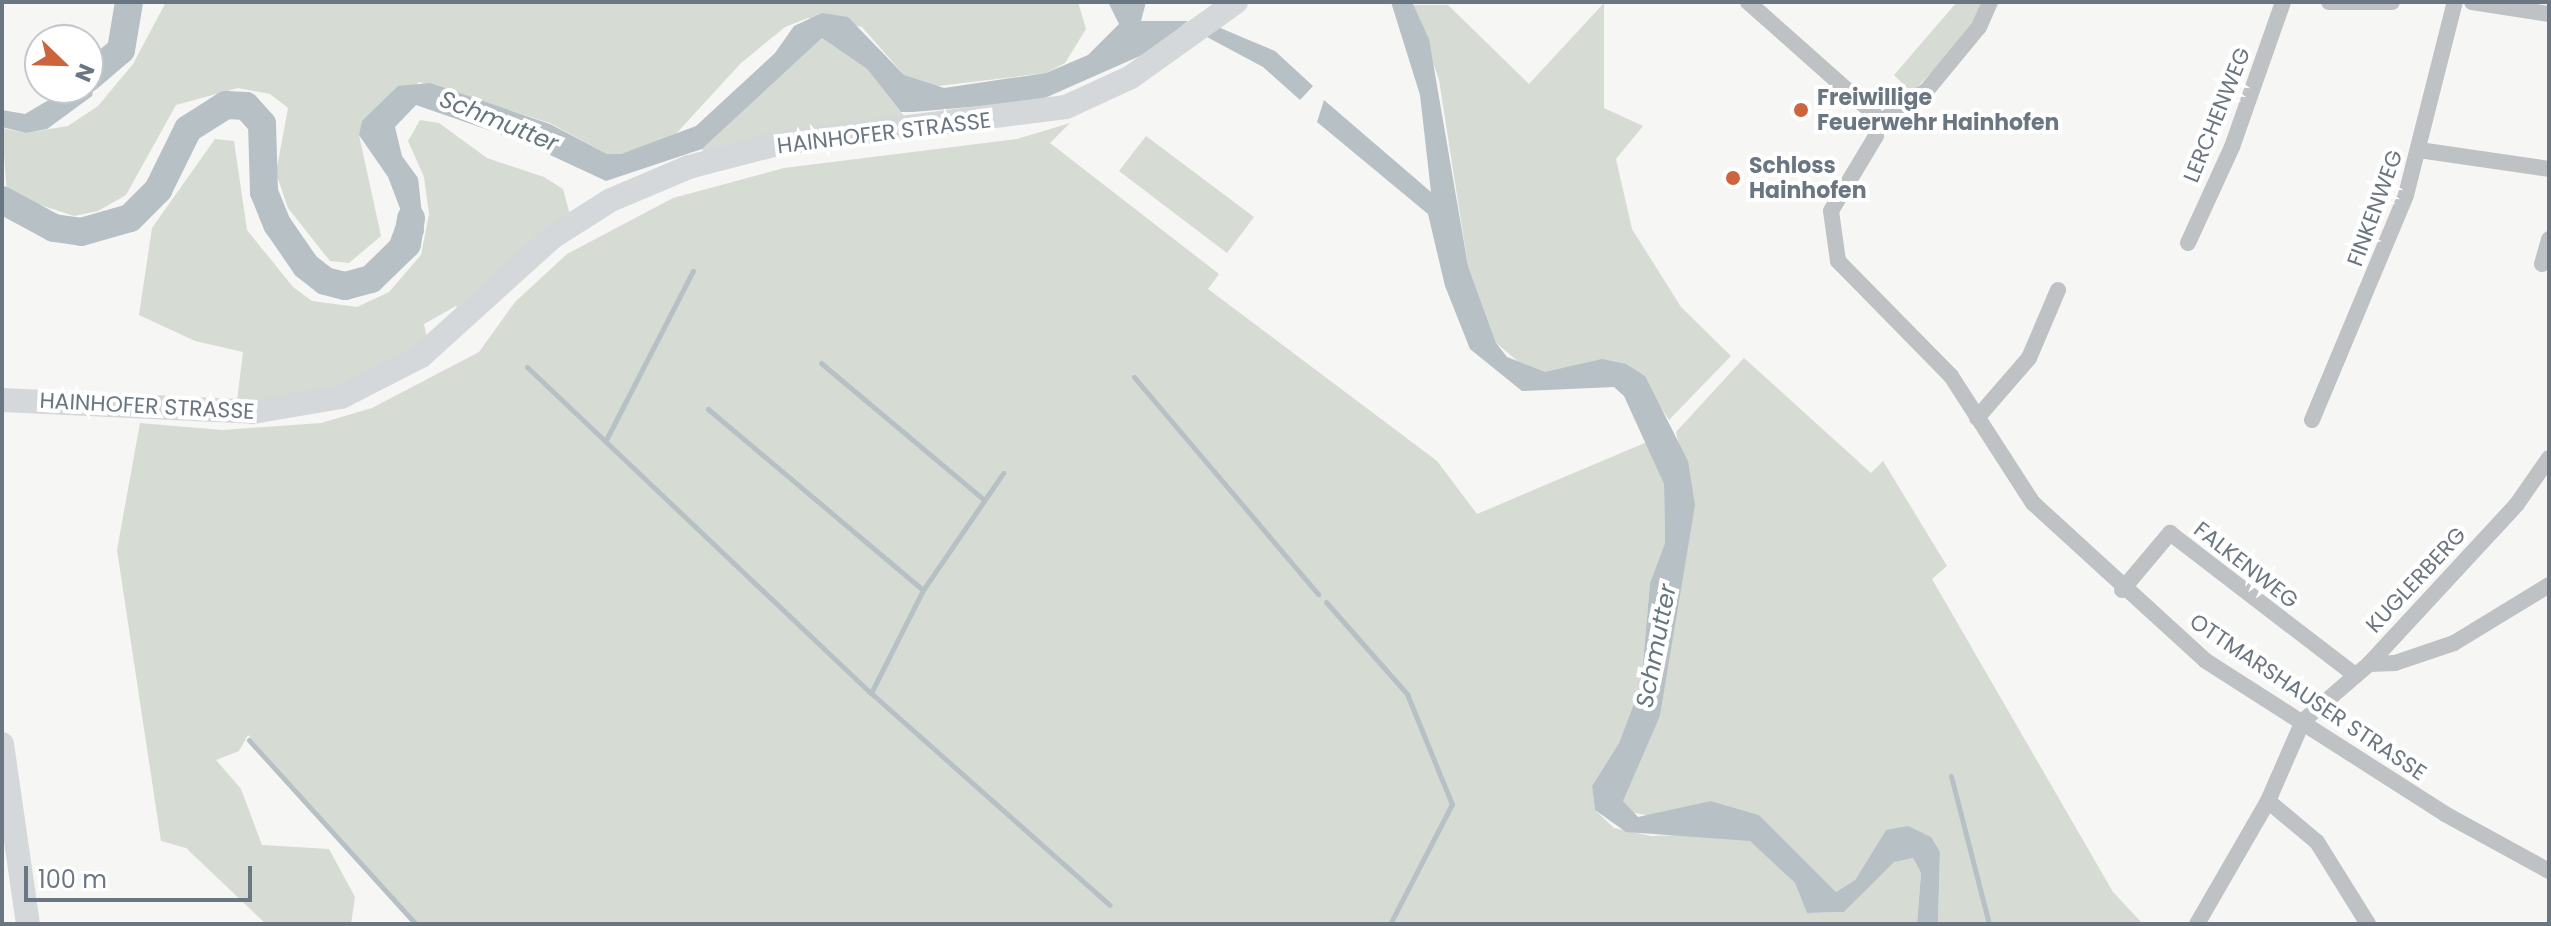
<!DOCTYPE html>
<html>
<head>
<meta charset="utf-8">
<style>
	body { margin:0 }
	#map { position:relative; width:2551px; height:926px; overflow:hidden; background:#f6f6f4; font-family:Poppins,sans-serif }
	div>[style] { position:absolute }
	.green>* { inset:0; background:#d6dbd4 }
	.water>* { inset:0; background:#b7c0c5 }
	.stream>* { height:5px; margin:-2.5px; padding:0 2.5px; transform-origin:2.5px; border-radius:2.5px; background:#b7c0c5 }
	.river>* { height:28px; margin:-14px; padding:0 14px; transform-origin:14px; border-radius:14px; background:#b7c0c5 }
	.street>* { height:16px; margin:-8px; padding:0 8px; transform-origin:8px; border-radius:8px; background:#bec2c5 }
	.secondary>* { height:24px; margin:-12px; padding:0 12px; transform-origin:12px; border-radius:12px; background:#d5d8db }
	.dots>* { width:22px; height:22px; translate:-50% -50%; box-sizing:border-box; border:4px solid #fff; border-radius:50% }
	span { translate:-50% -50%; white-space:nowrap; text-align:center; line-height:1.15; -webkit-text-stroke:8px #fff; paint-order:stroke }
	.poi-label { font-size:22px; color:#6a7681; font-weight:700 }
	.left { translate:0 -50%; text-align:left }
	.street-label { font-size:22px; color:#6a7681 }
	.water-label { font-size:24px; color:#65767d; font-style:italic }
	.frame { position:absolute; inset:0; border:4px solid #6a7681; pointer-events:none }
	.north { position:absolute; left:24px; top:24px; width:80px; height:80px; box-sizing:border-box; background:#fff; border:2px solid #c3c8cd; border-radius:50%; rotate:113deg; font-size:22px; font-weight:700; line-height:32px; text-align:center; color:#6a7681 }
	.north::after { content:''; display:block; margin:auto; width:28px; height:36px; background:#cc653e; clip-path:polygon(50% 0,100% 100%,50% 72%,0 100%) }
	.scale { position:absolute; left:24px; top:866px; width:228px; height:36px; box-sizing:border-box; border:4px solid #6a7681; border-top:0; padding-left:10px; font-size:24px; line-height:28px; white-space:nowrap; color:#6a7681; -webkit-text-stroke:6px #fff; paint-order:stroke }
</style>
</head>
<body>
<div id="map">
	<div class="green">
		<i style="clip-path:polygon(166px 2px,1078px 2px,1086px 29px,1065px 63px,1046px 73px,930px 87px,904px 75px,862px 27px,808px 18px,785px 27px,741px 63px,673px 137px,621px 154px,607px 154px,550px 123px,419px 82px,359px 135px,381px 236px,349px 263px,330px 261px,288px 208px,276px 173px,288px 108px,270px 94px,238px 88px,176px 105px,126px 195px,98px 211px,74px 216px,7px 194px,2px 128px,26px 133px,68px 126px,98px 106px,133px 64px)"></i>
		<i style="clip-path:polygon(1957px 2px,1985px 2px,1971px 31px,1903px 102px,1894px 94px,1903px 84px,1894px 75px)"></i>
		<i style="clip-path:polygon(1604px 3px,1604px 108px,1643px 126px,1616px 159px,1632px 229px,1681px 307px,1731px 356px,1669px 420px,1658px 403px,1571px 368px,1545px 373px,1526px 368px,1496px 343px,1468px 266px,1439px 80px,1413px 5px,1448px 5px,1529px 84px)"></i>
		<i style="clip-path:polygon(822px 38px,867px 69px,904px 116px,705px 156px,702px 149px)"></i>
		<i style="clip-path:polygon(420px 120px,439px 123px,487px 158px,544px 177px,563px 189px,570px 215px,461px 313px,456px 306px,424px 324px,428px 343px,368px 379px,280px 402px,237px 401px,243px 352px,195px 341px,139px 315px,152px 228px,215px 139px,234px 141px,247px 230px,293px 287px,312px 301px,357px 307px,389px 292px,421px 255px,429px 214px,424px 177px,408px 141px)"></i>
		<i style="clip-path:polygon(1070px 123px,1050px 143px,1219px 274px,1208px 289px,1437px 461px,1477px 514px,1647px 442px,1664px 484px,1665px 543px,1650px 583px,1641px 685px,1619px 743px,1592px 786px,1595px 810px,1614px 828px,1651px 836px,1718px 834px,1751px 841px,1796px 884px,1807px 913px,1844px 912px,1894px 861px,1913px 858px,1921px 873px,1917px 924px,419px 924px,248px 735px,239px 751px,216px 760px,241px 789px,262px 845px,329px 849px,355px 897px,351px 924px,266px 924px,186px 848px,161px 841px,117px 550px,140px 423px,222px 430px,321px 423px,372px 408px,479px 352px,515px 302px,567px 254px,673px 198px,784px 168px,1017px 139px)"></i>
		<i style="clip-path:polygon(1146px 136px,1254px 217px,1227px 253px,1119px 171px)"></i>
		<i style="clip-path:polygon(1744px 358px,1871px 473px,1883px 461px,1947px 566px,1932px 579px,2113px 892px,2143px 924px,1938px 924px,1940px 852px,1886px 830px,1855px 880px,1836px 892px,1759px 815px,1711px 801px,1651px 816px,1630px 812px,1623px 801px,1626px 786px,1660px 716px,1694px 505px,1676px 432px)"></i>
	</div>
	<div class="water">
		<i style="clip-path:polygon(1108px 2px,1146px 2px,1141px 21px,1188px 21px,1149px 52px,1038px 101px,913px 112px,901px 112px,867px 69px,822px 38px,702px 149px,606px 181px,520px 141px,416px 105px,395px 127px,402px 156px,418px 178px,424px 232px,413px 256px,387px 249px,401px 211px,388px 177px,359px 135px,362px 121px,398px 86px,430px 83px,550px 124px,607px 154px,621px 154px,696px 126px,775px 53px,794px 26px,822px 13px,848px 17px,904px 75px,944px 88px,1046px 73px,1088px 55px,1119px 24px)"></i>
		<i style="clip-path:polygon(1391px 2px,1412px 2px,1429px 39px,1468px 266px,1496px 343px,1507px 357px,1545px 372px,1602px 359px,1626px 364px,1645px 376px,1688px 461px,1695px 505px,1660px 716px,1623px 801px,1638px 817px,1711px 801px,1759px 815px,1836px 892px,1855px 880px,1886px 830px,1908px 826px,1931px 837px,1940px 852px,1938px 924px,1917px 924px,1921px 873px,1913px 858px,1894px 862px,1844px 912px,1807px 913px,1795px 883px,1750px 841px,1626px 832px,1595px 810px,1592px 786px,1619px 743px,1641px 685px,1650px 583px,1665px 543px,1664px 484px,1624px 396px,1614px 387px,1522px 391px,1470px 349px,1445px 286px,1428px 214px,1317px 122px,1324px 100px,1431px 192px,1420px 95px)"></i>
		<i style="clip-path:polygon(1218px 27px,1275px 51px,1313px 86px,1300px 100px,1263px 67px,1207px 37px)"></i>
		<i style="clip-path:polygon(107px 48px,121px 50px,95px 81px,92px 96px,47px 129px,26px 133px,2px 127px,2px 110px,25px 114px,69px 88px,88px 88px,89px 62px)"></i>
	</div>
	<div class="stream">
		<i style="left:821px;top:363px;width:213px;rotate:40deg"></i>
		<i style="left:527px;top:367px;width:474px;rotate:43.5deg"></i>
		<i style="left:871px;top:693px;width:319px;rotate:41.6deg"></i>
		<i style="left:1134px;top:377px;width:285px;rotate:49.7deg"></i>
		<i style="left:708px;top:409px;width:281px;rotate:40.1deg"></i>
		<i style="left:607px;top:438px;width:188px;rotate:-62.8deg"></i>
		<i style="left:1326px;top:602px;width:123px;rotate:48.6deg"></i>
		<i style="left:1407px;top:694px;width:119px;rotate:67.8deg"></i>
		<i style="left:1452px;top:804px;width:135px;rotate:117.3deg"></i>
		<i style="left:871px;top:693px;width:115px;rotate:-63.2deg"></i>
		<i style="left:923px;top:590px;width:142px;rotate:-55.6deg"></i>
		<i style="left:249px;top:740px;width:248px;rotate:47.8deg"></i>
		<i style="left:1951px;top:776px;width:153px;rotate:75.6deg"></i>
	</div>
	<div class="river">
		<i style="left:88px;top:78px;width:43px;rotate:-40.3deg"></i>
		<i style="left:121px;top:50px;width:49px;rotate:-80.5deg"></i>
		<i style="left:2px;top:200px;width:59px;rotate:28.3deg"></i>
		<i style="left:54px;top:228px;width:27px;rotate:8deg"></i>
		<i style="left:81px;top:232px;width:51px;rotate:-15.9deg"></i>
		<i style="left:130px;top:218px;width:40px;rotate:-45deg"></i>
		<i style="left:158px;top:190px;width:68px;rotate:-63.8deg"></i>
		<i style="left:188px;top:129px;width:45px;rotate:-32.3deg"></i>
		<i style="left:226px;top:105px;width:20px;rotate:3deg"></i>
		<i style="left:246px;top:106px;width:24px;rotate:48deg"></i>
		<i style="left:262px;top:124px;width:68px;rotate:88.3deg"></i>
		<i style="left:264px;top:192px;width:35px;rotate:68deg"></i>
		<i style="left:277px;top:224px;width:51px;rotate:55.4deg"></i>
		<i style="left:306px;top:266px;width:24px;rotate:38deg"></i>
		<i style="left:325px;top:281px;width:21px;rotate:14deg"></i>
		<i style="left:345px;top:286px;width:27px;rotate:-15deg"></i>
		<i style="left:371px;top:279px;width:50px;rotate:-44.2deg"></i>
		<i style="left:407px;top:244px;width:26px;rotate:-81deg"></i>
	</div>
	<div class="street">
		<i style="left:1748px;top:2px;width:169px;rotate:41.6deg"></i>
		<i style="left:1874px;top:114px;width:22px;rotate:85deg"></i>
		<i style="left:1876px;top:136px;width:87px;rotate:121deg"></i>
		<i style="left:1831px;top:211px;width:50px;rotate:82deg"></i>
		<i style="left:1838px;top:261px;width:161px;rotate:45.5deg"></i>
		<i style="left:1951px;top:376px;width:151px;rotate:57.2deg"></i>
		<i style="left:2033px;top:503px;width:234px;rotate:42.4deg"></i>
		<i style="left:2206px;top:661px;width:284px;rotate:32.6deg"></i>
		<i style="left:2445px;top:814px;width:119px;rotate:28.7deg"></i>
		<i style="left:2329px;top:2px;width:63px"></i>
		<i style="left:2472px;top:2px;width:78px;rotate:8.9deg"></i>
		<i style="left:1877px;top:124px;width:60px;rotate:-34.2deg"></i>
		<i style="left:1927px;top:90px;width:82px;rotate:-50.5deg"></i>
		<i style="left:1979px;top:27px;width:27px;rotate:-66deg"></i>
		<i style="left:2419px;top:150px;width:131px;rotate:8.3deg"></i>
		<i style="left:2188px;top:243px;width:106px;rotate:-65.4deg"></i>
		<i style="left:2232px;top:147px;width:154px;rotate:-70.6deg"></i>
		<i style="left:2542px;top:264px;width:26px;rotate:-74deg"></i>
		<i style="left:1977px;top:418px;width:79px;rotate:-49.1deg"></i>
		<i style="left:2029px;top:358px;width:74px;rotate:-66.9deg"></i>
		<i style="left:2312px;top:420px;width:244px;rotate:-67.3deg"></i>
		<i style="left:2406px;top:195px;width:199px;rotate:-75.8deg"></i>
		<i style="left:2122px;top:590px;width:75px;rotate:-49.9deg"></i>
		<i style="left:2170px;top:533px;width:233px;rotate:37.5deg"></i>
		<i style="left:2369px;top:664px;width:26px;rotate:-2deg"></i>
		<i style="left:2395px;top:663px;width:62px;rotate:-18.7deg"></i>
		<i style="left:2454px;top:643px;width:111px;rotate:-31.4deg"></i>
		<i style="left:2268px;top:801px;width:64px;rotate:39.9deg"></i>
		<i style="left:2317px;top:842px;width:97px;rotate:58.1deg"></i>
		<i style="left:2197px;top:924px;width:142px;rotate:-60deg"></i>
		<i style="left:2268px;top:801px;width:87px;rotate:-66.4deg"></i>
		<i style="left:2303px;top:721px;width:87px;rotate:-40.8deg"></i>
		<i style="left:2369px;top:664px;width:218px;rotate:-47.2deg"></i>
		<i style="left:2517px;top:504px;width:56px;rotate:-55.2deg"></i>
	</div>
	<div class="secondary">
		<i style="left:2px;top:400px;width:251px;rotate:2.7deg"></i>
		<i style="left:253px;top:412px;width:89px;rotate:-9.7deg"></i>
		<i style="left:341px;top:397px;width:90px;rotate:-27.1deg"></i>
		<i style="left:421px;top:356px;width:179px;rotate:-42.1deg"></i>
		<i style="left:554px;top:236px;width:67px;rotate:-32.3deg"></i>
		<i style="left:611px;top:200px;width:85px;rotate:-22.9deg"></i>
		<i style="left:689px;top:167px;width:95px;rotate:-14.6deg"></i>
		<i style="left:781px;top:143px;width:287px;rotate:-7.2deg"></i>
		<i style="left:1066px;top:107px;width:72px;rotate:-24.8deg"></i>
		<i style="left:1131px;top:77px;width:129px;rotate:-35.5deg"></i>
		<i style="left:2px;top:744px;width:182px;rotate:81.8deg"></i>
	</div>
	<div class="dots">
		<i style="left:1801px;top:110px;background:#cc653e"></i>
		<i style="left:1733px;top:178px;background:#cc653e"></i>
	</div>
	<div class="poi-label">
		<span class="left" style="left:1817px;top:110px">Freiwillige<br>Feuerwehr Hainhofen</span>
		<span class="left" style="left:1749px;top:178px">Schloss<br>Hainhofen</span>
	</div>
	<div class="street-label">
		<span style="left:2217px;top:115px;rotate:-68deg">LERCHENWEG</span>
		<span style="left:884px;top:133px;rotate:-7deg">HAINHOFER STRASSE</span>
		<span style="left:2375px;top:208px;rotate:-70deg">FINKENWEG</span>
		<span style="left:147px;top:406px;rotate:3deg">HAINHOFER STRASSE</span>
		<span style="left:2246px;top:565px;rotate:38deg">FALKENWEG</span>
		<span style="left:2416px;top:580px;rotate:-47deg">KUGLERBERG</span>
		<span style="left:2308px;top:697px;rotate:34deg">OTTMARSHAUSER STRASSE</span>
	</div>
	<div class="water-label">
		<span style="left:499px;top:121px;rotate:22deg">Schmutter</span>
		<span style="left:1656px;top:646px;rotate:-79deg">Schmutter</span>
	</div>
	<div class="frame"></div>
	<div class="north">N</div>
	<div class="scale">100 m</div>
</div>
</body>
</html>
